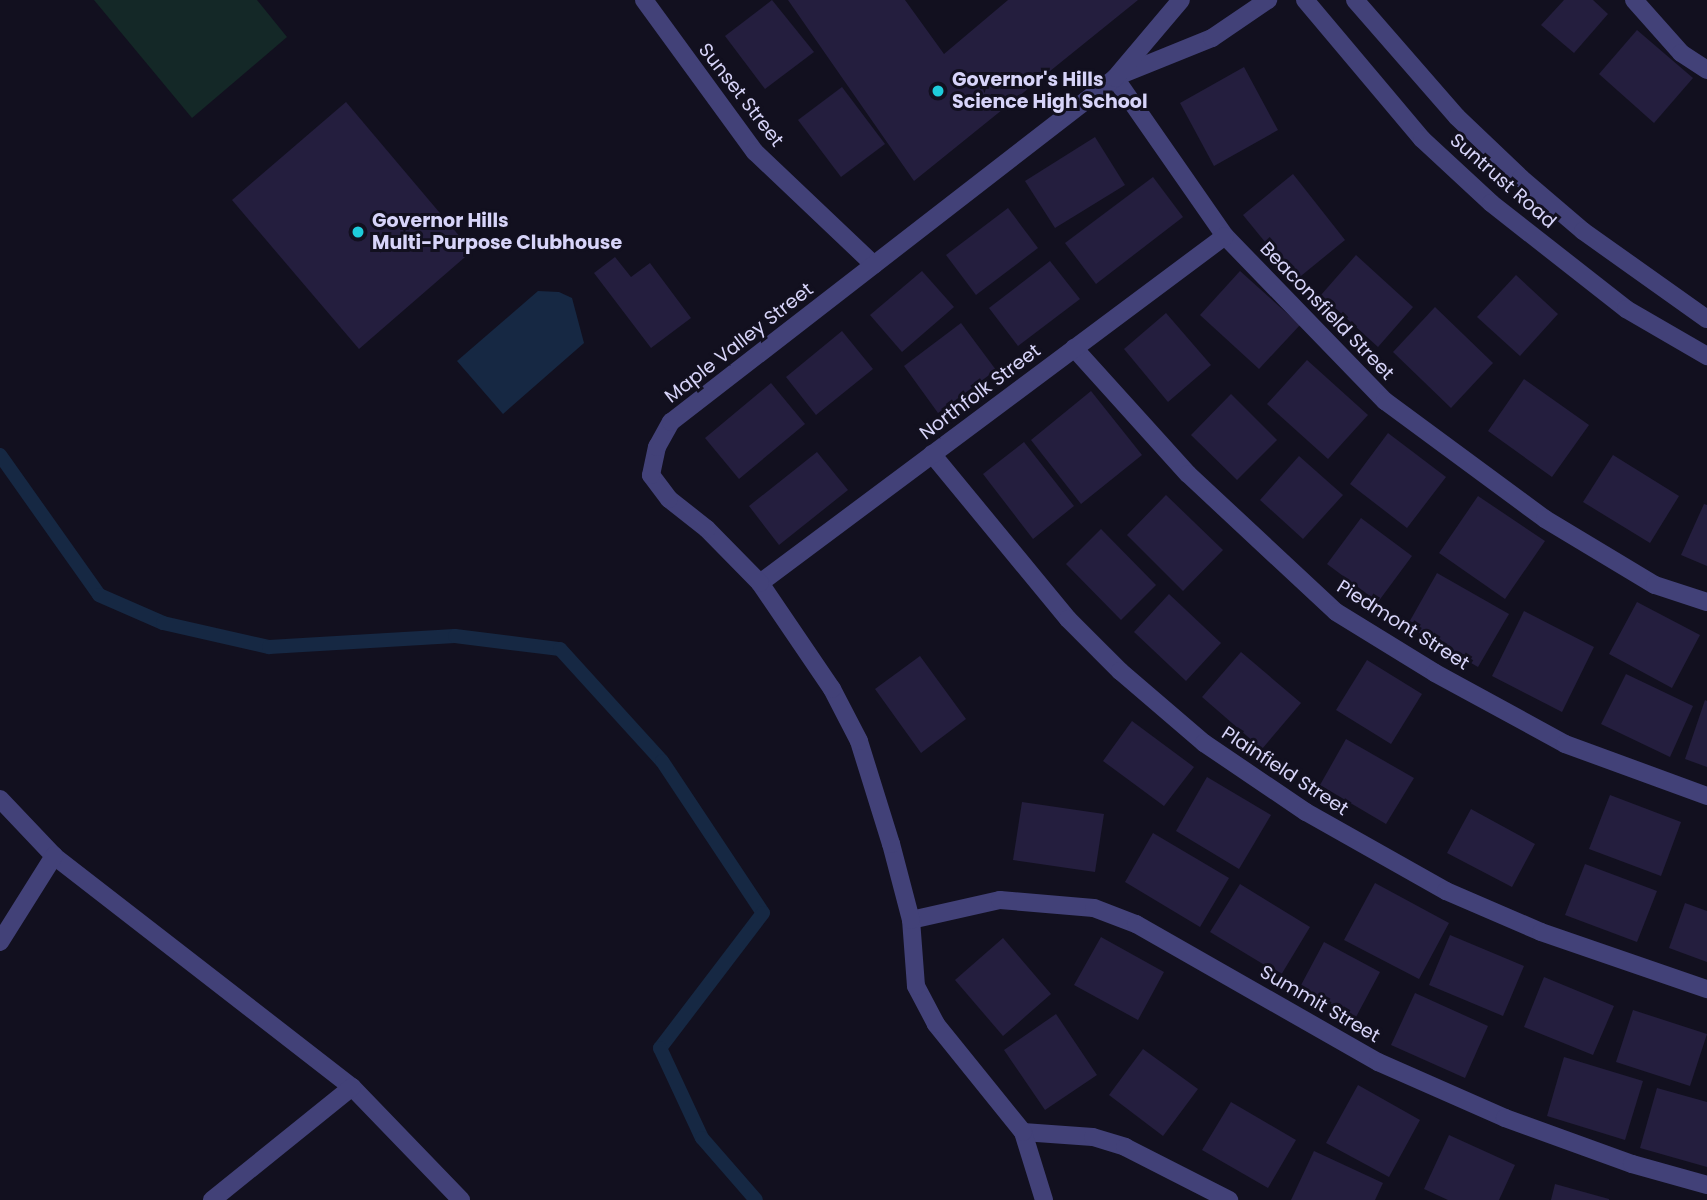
<!DOCTYPE html>
<html>
<head>
<meta charset="utf-8">
<style>
	body { margin:0 }
	#map { position:relative; width:1707px; height:1200px; overflow:hidden; background:#12101f; font-family:Poppins,sans-serif }
	div>[style] { position:absolute }
	.green>* { inset:0; background:#142827 }
	.water>* { inset:0; background:#162843 }
	.stream>* { height:14px; margin:-7px; padding:0 7px; transform-origin:7px; border-radius:7px; background:#162843 }
	.building>* { inset:0; background:#241e3e }
	.minor>* { height:18px; margin:-9px; padding:0 9px; transform-origin:9px; border-radius:9px; background:#424178 }
	.tertiary>* { height:18px; margin:-9px; padding:0 9px; transform-origin:9px; border-radius:9px; background:#424178 }
	.dots>* { width:19px; height:19px; translate:-50% -50%; box-sizing:border-box; border:4px solid #12101f; border-radius:50% }
	span { translate:-50% -50%; white-space:nowrap; text-align:center; line-height:1.15; -webkit-text-stroke:6px #12101f; paint-order:stroke }
	.poi-label { font-size:19px; color:#d7d4f9; font-weight:700 }
	.left { translate:0 -50%; text-align:left }
	.street-label { font-size:19px; color:#d7d4f9 }
</style>
</head>
<body>
<div id="map">
	<div class="green">
		<i style="clip-path:polygon(94px 0,257px 0,287px 37px,192px 118px)"></i>
	</div>
	<div class="water">
		<i style="clip-path:polygon(538px 291px,559px 292px,572px 298px,584px 343px,503px 414px,457px 361px)"></i>
	</div>
	<div class="stream">
		<i style="left:0;top:455px;width:171px;rotate:54.7deg"></i>
		<i style="left:99px;top:595px;width:70px;rotate:23.6deg"></i>
		<i style="left:163px;top:623px;width:109px;rotate:12.8deg"></i>
		<i style="left:269px;top:647px;width:186px;rotate:-3.4deg"></i>
		<i style="left:455px;top:636px;width:106px;rotate:7.1deg"></i>
		<i style="left:560px;top:649px;width:151px;rotate:47.7deg"></i>
		<i style="left:662px;top:761px;width:182px;rotate:56.4deg"></i>
		<i style="left:763px;top:913px;width:170px;rotate:127.3deg"></i>
		<i style="left:660px;top:1048px;width:99px;rotate:65deg"></i>
		<i style="left:702px;top:1138px;width:82px;rotate:48.9deg"></i>
	</div>
	<div class="building">
		<i style="clip-path:polygon(772px 0,814px 52px,765px 89px,725px 36px)"></i>
		<i style="clip-path:polygon(788px 0,905px 0,944px 54px,1008px 0,1138px 0,914px 181px)"></i>
		<i style="clip-path:polygon(1564px 0,1593px 0,1608px 14px,1574px 53px,1541px 25px)"></i>
		<i style="clip-path:polygon(1637px 30px,1693px 78px,1654px 123px,1599px 74px)"></i>
		<i style="clip-path:polygon(1244px 67px,1278px 130px,1214px 166px,1180px 103px)"></i>
		<i style="clip-path:polygon(842px 87px,885px 144px,841px 177px,798px 120px)"></i>
		<i style="clip-path:polygon(346px 102px,472px 251px,359px 349px,232px 200px)"></i>
		<i style="clip-path:polygon(1095px 137px,1125px 185px,1055px 228px,1025px 181px)"></i>
		<i style="clip-path:polygon(1293px 174px,1345px 240px,1296px 280px,1243px 215px)"></i>
		<i style="clip-path:polygon(1153px 177px,1183px 217px,1096px 284px,1065px 243px)"></i>
		<i style="clip-path:polygon(1008px 208px,1038px 248px,976px 295px,946px 255px)"></i>
		<i style="clip-path:polygon(1356px 255px,1413px 307px,1378px 347px,1321px 295px)"></i>
		<i style="clip-path:polygon(615px 257px,631px 277px,650px 263px,691px 318px,651px 348px,594px 273px)"></i>
		<i style="clip-path:polygon(1050px 261px,1080px 299px,1018px 346px,989px 308px)"></i>
		<i style="clip-path:polygon(922px 271px,954px 307px,902px 352px,870px 315px)"></i>
		<i style="clip-path:polygon(1240px 271px,1300px 325px,1259px 369px,1200px 315px)"></i>
		<i style="clip-path:polygon(1516px 275px,1558px 314px,1520px 356px,1477px 317px)"></i>
		<i style="clip-path:polygon(1435px 307px,1493px 363px,1451px 408px,1393px 352px)"></i>
		<i style="clip-path:polygon(1166px 313px,1211px 365px,1168px 402px,1124px 349px)"></i>
		<i style="clip-path:polygon(961px 323px,996px 370px,938px 413px,904px 366px)"></i>
		<i style="clip-path:polygon(842px 331px,873px 369px,816px 415px,786px 377px)"></i>
		<i style="clip-path:polygon(1307px 360px,1368px 415px,1328px 459px,1267px 404px)"></i>
		<i style="clip-path:polygon(1524px 379px,1589px 425px,1552px 477px,1488px 431px)"></i>
		<i style="clip-path:polygon(771px 383px,805px 424px,739px 479px,705px 438px)"></i>
		<i style="clip-path:polygon(1091px 391px,1142px 455px,1081px 504px,1031px 440px)"></i>
		<i style="clip-path:polygon(1231px 394px,1277px 440px,1237px 480px,1191px 435px)"></i>
		<i style="clip-path:polygon(1388px 433px,1446px 477px,1407px 528px,1350px 484px)"></i>
		<i style="clip-path:polygon(1024px 442px,1074px 506px,1033px 539px,983px 474px)"></i>
		<i style="clip-path:polygon(817px 452px,848px 490px,779px 545px,749px 506px)"></i>
		<i style="clip-path:polygon(1613px 455px,1679px 496px,1650px 543px,1583px 502px)"></i>
		<i style="clip-path:polygon(1299px 456px,1343px 495px,1303px 539px,1260px 500px)"></i>
		<i style="clip-path:polygon(1166px 495px,1223px 550px,1183px 591px,1127px 535px)"></i>
		<i style="clip-path:polygon(1478px 496px,1545px 541px,1505px 599px,1439px 553px)"></i>
		<i style="clip-path:polygon(1704px 504px,1707px 505px,1707px 566px,1681px 555px)"></i>
		<i style="clip-path:polygon(1361px 518px,1412px 556px,1378px 602px,1327px 564px)"></i>
		<i style="clip-path:polygon(1101px 529px,1156px 585px,1121px 620px,1066px 564px)"></i>
		<i style="clip-path:polygon(1437px 573px,1509px 614px,1478px 667px,1407px 626px)"></i>
		<i style="clip-path:polygon(1169px 594px,1221px 643px,1186px 681px,1134px 632px)"></i>
		<i style="clip-path:polygon(1637px 602px,1700px 635px,1672px 688px,1609px 654px)"></i>
		<i style="clip-path:polygon(1524px 611px,1594px 647px,1562px 712px,1492px 676px)"></i>
		<i style="clip-path:polygon(1241px 652px,1301px 703px,1262px 749px,1202px 697px)"></i>
		<i style="clip-path:polygon(920px 656px,966px 719px,921px 753px,875px 689px)"></i>
		<i style="clip-path:polygon(1367px 660px,1422px 694px,1391px 744px,1336px 710px)"></i>
		<i style="clip-path:polygon(1626px 674px,1693px 706px,1670px 757px,1601px 724px)"></i>
		<i style="clip-path:polygon(1705px 700px,1707px 701px,1707px 767px,1685px 759px)"></i>
		<i style="clip-path:polygon(1132px 721px,1194px 767px,1164px 806px,1103px 761px)"></i>
		<i style="clip-path:polygon(1346px 739px,1414px 778px,1386px 824px,1320px 785px)"></i>
		<i style="clip-path:polygon(1207px 777px,1271px 815px,1239px 869px,1176px 831px)"></i>
		<i style="clip-path:polygon(1610px 795px,1681px 822px,1661px 876px,1589px 849px)"></i>
		<i style="clip-path:polygon(1022px 802px,1104px 814px,1095px 872px,1013px 860px)"></i>
		<i style="clip-path:polygon(1471px 809px,1535px 844px,1512px 887px,1447px 853px)"></i>
		<i style="clip-path:polygon(1153px 833px,1229px 878px,1200px 927px,1125px 882px)"></i>
		<i style="clip-path:polygon(1585px 864px,1657px 891px,1637px 942px,1565px 915px)"></i>
		<i style="clip-path:polygon(1375px 883px,1449px 923px,1419px 979px,1344px 940px)"></i>
		<i style="clip-path:polygon(1240px 884px,1310px 927px,1281px 975px,1210px 932px)"></i>
		<i style="clip-path:polygon(1685px 903px,1707px 911px,1707px 962px,1669px 948px)"></i>
		<i style="clip-path:polygon(1450px 935px,1524px 966px,1503px 1016px,1429px 985px)"></i>
		<i style="clip-path:polygon(1101px 937px,1164px 972px,1138px 1020px,1074px 985px)"></i>
		<i style="clip-path:polygon(1003px 938px,1051px 994px,1003px 1036px,955px 980px)"></i>
		<i style="clip-path:polygon(1324px 942px,1380px 972px,1356px 1017px,1300px 987px)"></i>
		<i style="clip-path:polygon(1544px 977px,1614px 1006px,1593px 1055px,1524px 1027px)"></i>
		<i style="clip-path:polygon(1415px 993px,1488px 1026px,1465px 1078px,1391px 1045px)"></i>
		<i style="clip-path:polygon(1633px 1010px,1707px 1034px,1690px 1086px,1616px 1062px)"></i>
		<i style="clip-path:polygon(1056px 1014px,1097px 1075px,1045px 1110px,1004px 1050px)"></i>
		<i style="clip-path:polygon(1143px 1049px,1198px 1089px,1163px 1136px,1109px 1095px)"></i>
		<i style="clip-path:polygon(1564px 1057px,1643px 1081px,1625px 1140px,1547px 1116px)"></i>
		<i style="clip-path:polygon(1358px 1085px,1420px 1120px,1389px 1177px,1326px 1143px)"></i>
		<i style="clip-path:polygon(1657px 1088px,1707px 1102px,1707px 1167px,1640px 1148px)"></i>
		<i style="clip-path:polygon(1231px 1102px,1296px 1140px,1268px 1188px,1202px 1150px)"></i>
		<i style="clip-path:polygon(1449px 1135px,1515px 1165px,1499px 1200px,1448px 1200px,1424px 1189px)"></i>
		<i style="clip-path:polygon(1314px 1151px,1383px 1183px,1375px 1200px,1291px 1200px)"></i>
		<i style="clip-path:polygon(1555px 1184px,1609px 1199px,1609px 1200px,1551px 1200px)"></i>
	</div>
	<div class="minor">
		<i style="left:644px;top:0;width:188px;rotate:53.9deg"></i>
		<i style="left:755px;top:152px;width:164px;rotate:43.5deg"></i>
		<i style="left:1634px;top:0;width:71px;rotate:48.4deg"></i>
		<i style="left:1681px;top:53px;width:31px;rotate:33deg"></i>
		<i style="left:1118px;top:76px;width:101px;rotate:-22deg"></i>
		<i style="left:1212px;top:38px;width:68px;rotate:-34.2deg"></i>
		<i style="left:1115px;top:78px;width:193px;rotate:55.2deg"></i>
		<i style="left:1225px;top:236px;width:230px;rotate:45.9deg"></i>
		<i style="left:1385px;top:401px;width:199px;rotate:36.4deg"></i>
		<i style="left:1545px;top:519px;width:128px;rotate:31deg"></i>
		<i style="left:1655px;top:585px;width:55px;rotate:18.1deg"></i>
		<i style="left:1074px;top:348px;width:170px;rotate:47.9deg"></i>
		<i style="left:1188px;top:474px;width:202px;rotate:43deg"></i>
		<i style="left:1336px;top:612px;width:116px;rotate:31.6deg"></i>
		<i style="left:1435px;top:673px;width:148px;rotate:28.6deg"></i>
		<i style="left:1565px;top:744px;width:151px;rotate:20.1deg"></i>
		<i style="left:932px;top:454px;width:214px;rotate:50.5deg"></i>
		<i style="left:1068px;top:619px;width:74px;rotate:45deg"></i>
		<i style="left:1120px;top:671px;width:111px;rotate:40.6deg"></i>
		<i style="left:1204px;top:743px;width:123px;rotate:34.1deg"></i>
		<i style="left:1306px;top:812px;width:161px;rotate:29.4deg"></i>
		<i style="left:1446px;top:891px;width:103px;rotate:23.3deg"></i>
		<i style="left:1541px;top:932px;width:176px;rotate:19deg"></i>
		<i style="left:760px;top:583px;width:580px;rotate:-36.73deg"></i>
		<i style="left:0;top:799px;width:79px;rotate:46.5deg"></i>
		<i style="left:54px;top:856px;width:377px;rotate:37.8deg"></i>
		<i style="left:352px;top:1087px;width:157px;rotate:46deg"></i>
		<i style="left:911px;top:920px;width:91px;rotate:-12.7deg"></i>
		<i style="left:1000px;top:900px;width:94px;rotate:4.9deg"></i>
		<i style="left:1094px;top:908px;width:45px;rotate:20.9deg"></i>
		<i style="left:1136px;top:924px;width:279px;rotate:29.7deg"></i>
		<i style="left:1378px;top:1062px;width:139px;rotate:23.8deg"></i>
		<i style="left:1505px;top:1118px;width:135px;rotate:19.9deg"></i>
		<i style="left:1632px;top:1164px;width:78px;rotate:15.6deg"></i>
		<i style="left:0;top:942px;width:102px;rotate:-57.9deg"></i>
		<i style="left:1023px;top:1132px;width:70px;rotate:4.1deg"></i>
		<i style="left:1093px;top:1137px;width:34px;rotate:17deg"></i>
		<i style="left:1125px;top:1147px;width:117px;rotate:27deg"></i>
		<i style="left:212px;top:1200px;width:180px;rotate:-38.9deg"></i>
		<i style="left:1044px;top:1200px;width:71px;rotate:-107.2deg"></i>
		<i style="left:1023px;top:1132px;width:139px;rotate:-128.9deg"></i>
		<i style="left:936px;top:1024px;width:43px;rotate:-117.8deg"></i>
		<i style="left:916px;top:986px;width:66px;rotate:-94.3deg"></i>
		<i style="left:911px;top:920px;width:79px;rotate:-104.7deg"></i>
		<i style="left:891px;top:844px;width:108px;rotate:-107.3deg"></i>
		<i style="left:859px;top:741px;width:59px;rotate:-117.4deg"></i>
		<i style="left:832px;top:689px;width:128px;rotate:-124.2deg"></i>
		<i style="left:760px;top:583px;width:76px;rotate:-134.5deg"></i>
		<i style="left:707px;top:529px;width:48px;rotate:-141.7deg"></i>
		<i style="left:669px;top:499px;width:30px;rotate:-127deg"></i>
		<i style="left:651px;top:475px;width:29px;rotate:-78deg"></i>
		<i style="left:657px;top:447px;width:29px;rotate:-61deg"></i>
		<i style="left:671px;top:422px;width:562px;rotate:-37.77deg"></i>
		<i style="left:1115px;top:78px;width:102px;rotate:-49.8deg"></i>
	</div>
	<div class="tertiary">
		<i style="left:1305px;top:0;width:182px;rotate:49.9deg"></i>
		<i style="left:1422px;top:139px;width:94px;rotate:42.8deg"></i>
		<i style="left:1491px;top:203px;width:172px;rotate:38.1deg"></i>
		<i style="left:1626px;top:309px;width:94px;rotate:30.1deg"></i>
		<i style="left:1355px;top:0;width:155px;rotate:48.9deg"></i>
		<i style="left:1457px;top:117px;width:88px;rotate:43.6deg"></i>
		<i style="left:1521px;top:178px;width:82px;rotate:40.5deg"></i>
		<i style="left:1583px;top:231px;width:152px;rotate:35.4deg"></i>
	</div>
	<div class="dots">
		<i style="left:938px;top:91px;background:#1eccdb"></i>
		<i style="left:358px;top:232px;background:#1eccdb"></i>
	</div>
	<div class="poi-label">
		<span class="left" style="left:952px;top:91px">Governor's Hills<br>Science High School</span>
		<span class="left" style="left:372px;top:232px">Governor Hills<br>Multi-Purpose Clubhouse</span>
	</div>
	<div class="street-label">
		<span style="left:741px;top:95px;rotate:52deg">Sunset Street</span>
		<span style="left:1503px;top:181px;rotate:41deg">Suntrust Road</span>
		<span style="left:1327px;top:311px;rotate:46deg">Beaconsfield Street</span>
		<span style="left:739px;top:343px;rotate:-38deg">Maple Valley Street</span>
		<span style="left:980px;top:392px;rotate:-37deg">Northfolk Street</span>
		<span style="left:1403px;top:625px;rotate:32deg">Piedmont Street</span>
		<span style="left:1285px;top:771px;rotate:33deg">Plainfield Street</span>
		<span style="left:1320px;top:1004px;rotate:30deg">Summit Street</span>
	</div>
</div>
</body>
</html>
